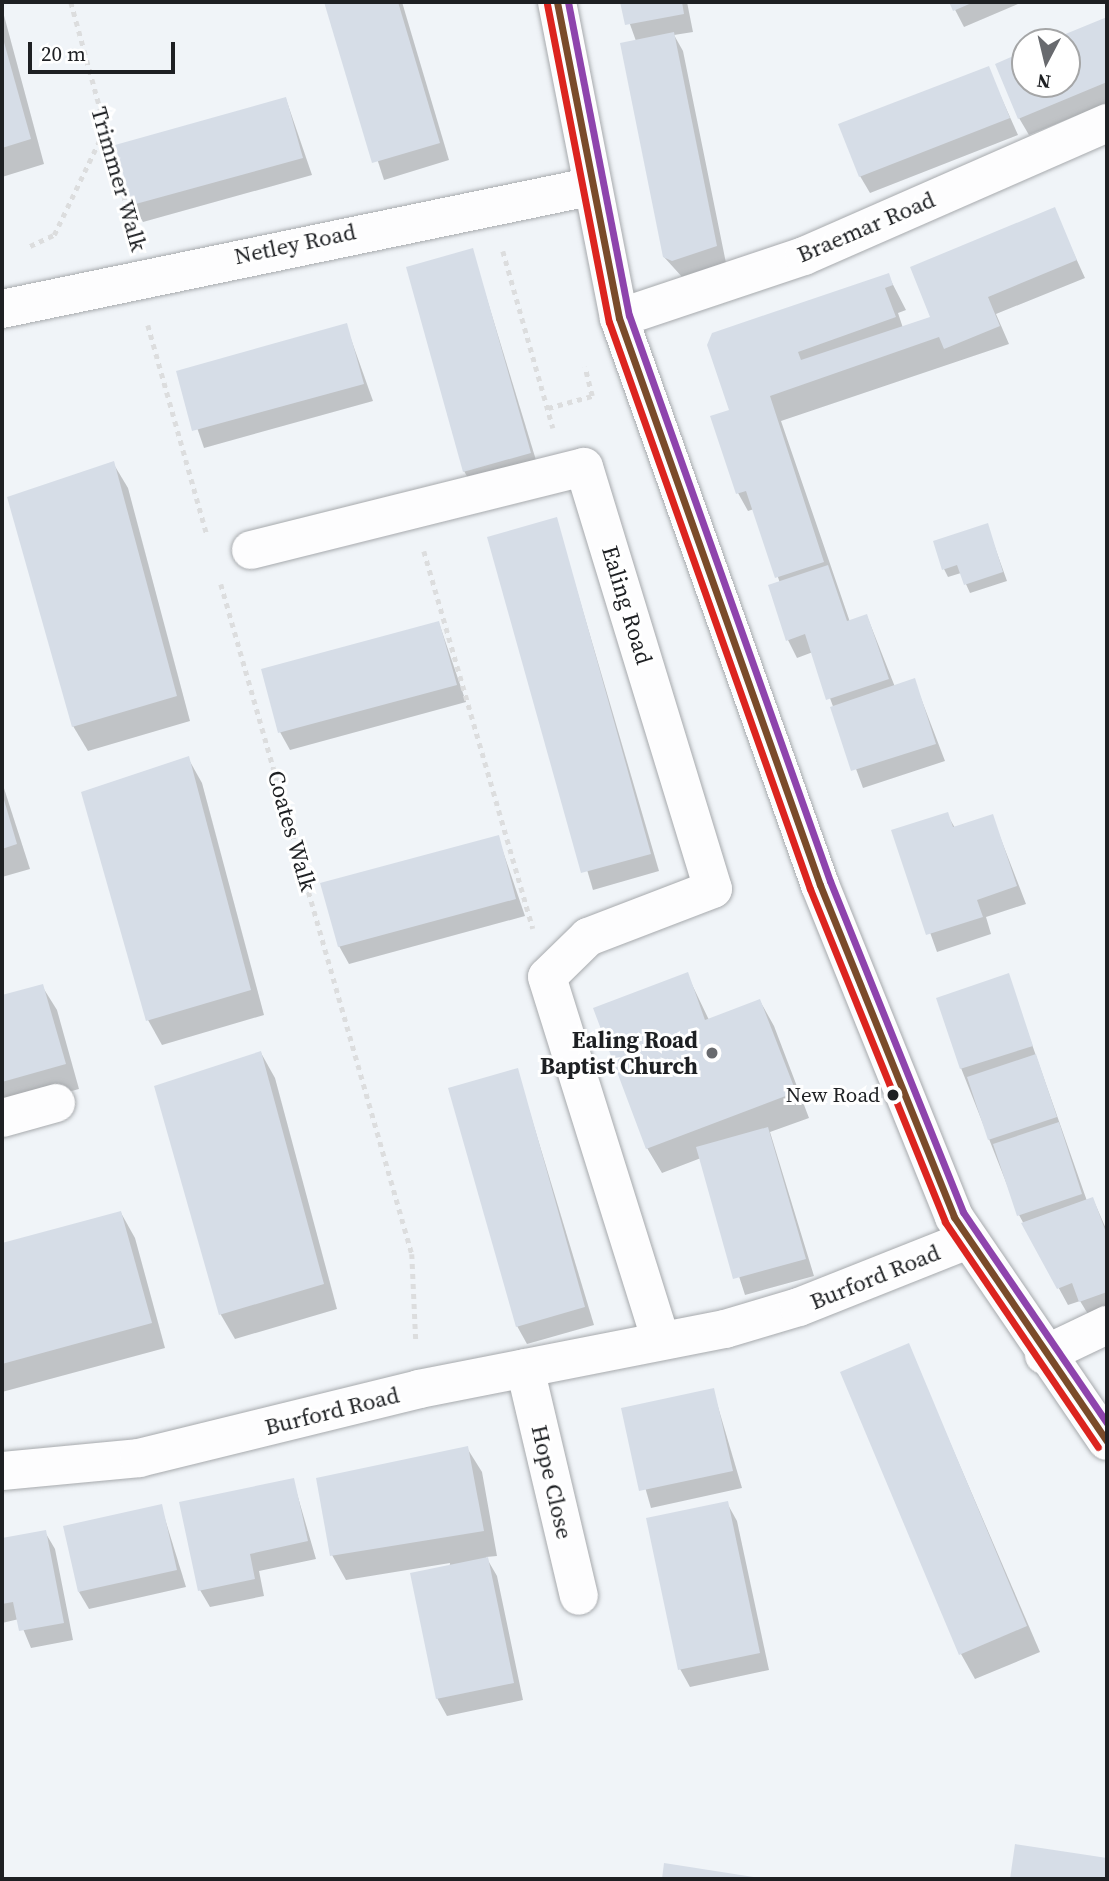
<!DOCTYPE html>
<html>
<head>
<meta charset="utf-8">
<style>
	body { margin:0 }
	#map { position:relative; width:1109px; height:1881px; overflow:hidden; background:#f0f4f8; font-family:"Source Serif 4",serif }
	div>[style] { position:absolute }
	.shadow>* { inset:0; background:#0003 }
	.building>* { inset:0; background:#d6dde7 }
	.path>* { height:4.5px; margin-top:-2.25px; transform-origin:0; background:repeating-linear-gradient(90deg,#dcddde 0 5px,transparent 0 10px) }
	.roads { filter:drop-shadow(0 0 2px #a7aaad) drop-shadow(0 0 2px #a7aaad) }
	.street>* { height:38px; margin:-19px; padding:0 19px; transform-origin:19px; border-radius:19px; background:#fdfdfe }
	.secondary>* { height:38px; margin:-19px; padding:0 19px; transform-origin:19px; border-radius:19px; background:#fdfdfe }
	.bus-1>* { height:7px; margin:-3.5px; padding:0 3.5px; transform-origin:3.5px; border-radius:3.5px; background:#7a4b2a }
	.bus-2>* { height:7px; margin:-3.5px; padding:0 3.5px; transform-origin:3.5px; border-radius:3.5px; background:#dc241f }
	.bus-3>* { height:7px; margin:-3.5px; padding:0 3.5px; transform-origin:3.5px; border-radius:3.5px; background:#8e44ad }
	.dots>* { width:19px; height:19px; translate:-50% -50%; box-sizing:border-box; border:4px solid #fff; border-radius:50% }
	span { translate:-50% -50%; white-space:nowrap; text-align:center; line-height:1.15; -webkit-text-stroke:6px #fff; paint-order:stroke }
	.bus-label { font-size:21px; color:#1e2023 }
	.right { translate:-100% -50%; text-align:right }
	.street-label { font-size:23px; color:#1e2023 }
	.poi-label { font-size:23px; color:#1e2023; font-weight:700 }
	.frame { position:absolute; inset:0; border:4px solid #1e2023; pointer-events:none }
	.north { position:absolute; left:1011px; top:28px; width:70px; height:70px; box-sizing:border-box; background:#fff; border:2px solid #a5a6a7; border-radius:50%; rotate:187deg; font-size:19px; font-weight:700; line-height:28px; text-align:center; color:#1e2023 }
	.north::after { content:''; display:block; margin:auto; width:24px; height:32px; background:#686a6e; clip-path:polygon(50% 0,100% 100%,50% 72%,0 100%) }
	.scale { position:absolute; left:28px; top:42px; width:147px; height:32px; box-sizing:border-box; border:4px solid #1e2023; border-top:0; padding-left:9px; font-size:21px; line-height:24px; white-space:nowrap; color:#1e2023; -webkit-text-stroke:5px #fff; paint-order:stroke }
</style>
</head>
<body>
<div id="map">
	<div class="shadow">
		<i style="clip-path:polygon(326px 2px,402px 2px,449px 160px,384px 180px)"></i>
		<i style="clip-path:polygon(622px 2px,687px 2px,693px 32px,674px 35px,683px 51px,726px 263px,683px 278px,664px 257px,636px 41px)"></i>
		<i style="clip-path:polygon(951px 2px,1017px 2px,1018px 4px,964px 27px)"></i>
		<i style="clip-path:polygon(2px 8px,44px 164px,2px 177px)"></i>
		<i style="clip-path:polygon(1107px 19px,1107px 103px,1029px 135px,1019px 118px,1025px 53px,1025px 84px,1067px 84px,1067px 42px,1051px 42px)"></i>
		<i style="clip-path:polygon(988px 68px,1018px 135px,870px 193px,860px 176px)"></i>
		<i style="clip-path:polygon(286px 99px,312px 175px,143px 222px,133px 205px)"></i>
		<i style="clip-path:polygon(1054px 210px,1085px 278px,996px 314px,1009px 344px,781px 421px,850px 622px,867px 616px,895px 687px,914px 680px,945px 761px,863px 788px,813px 652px,797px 658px,788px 640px,780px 583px,754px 509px,748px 511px,738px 493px,731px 411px,709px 345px,888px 275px,906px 310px,898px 313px,903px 328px,929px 319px)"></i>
		<i style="clip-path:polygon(472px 250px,539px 470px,474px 489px,464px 471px)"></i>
		<i style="clip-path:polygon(346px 325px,373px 401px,204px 448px,178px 372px)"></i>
		<i style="clip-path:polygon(113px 463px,128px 488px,190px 721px,88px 751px,73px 726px)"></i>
		<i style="clip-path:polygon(556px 519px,659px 871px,593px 890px,489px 538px)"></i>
		<i style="clip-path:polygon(987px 525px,1007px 581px,970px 593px,961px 573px,948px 577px,944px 569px)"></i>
		<i style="clip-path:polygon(439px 623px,466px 702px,290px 750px,280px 732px)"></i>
		<i style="clip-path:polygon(188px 758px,202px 783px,264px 1015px,162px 1045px,148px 1020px)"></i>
		<i style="clip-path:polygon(2px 782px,30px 869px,2px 877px)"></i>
		<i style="clip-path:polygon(947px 814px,955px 828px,992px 816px,1026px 904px,986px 917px,991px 934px,937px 952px,894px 831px)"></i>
		<i style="clip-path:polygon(498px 837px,525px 916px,349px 964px,339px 946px)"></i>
		<i style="clip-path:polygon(687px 974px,709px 1020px,760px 1001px,774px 1026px,809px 1118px,770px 1132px,814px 1276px,745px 1295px,701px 1158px,662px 1173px,647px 1148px)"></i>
		<i style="clip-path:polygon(1008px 976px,1087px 1201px,1093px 1199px,1107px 1231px,1107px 1312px,1091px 1319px,1080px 1301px,1068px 1305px,1019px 1215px,961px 1068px)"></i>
		<i style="clip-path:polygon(42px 986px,57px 1010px,79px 1089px,2px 1110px,2px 997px)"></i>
		<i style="clip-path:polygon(261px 1053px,275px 1078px,337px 1309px,235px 1339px,221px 1315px,156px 1087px)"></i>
		<i style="clip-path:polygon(517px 1070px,594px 1325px,527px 1344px,517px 1326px)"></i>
		<i style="clip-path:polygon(121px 1213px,135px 1238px,165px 1348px,2px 1392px,2px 1245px)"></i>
		<i style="clip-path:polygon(908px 1345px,1040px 1652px,975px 1679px,961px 1654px)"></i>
		<i style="clip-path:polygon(713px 1390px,742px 1488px,651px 1508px,623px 1410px)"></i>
		<i style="clip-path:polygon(467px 1448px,482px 1472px,497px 1556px,486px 1557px,497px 1576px,523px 1700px,447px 1716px,437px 1698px,450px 1563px,346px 1580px,332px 1555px)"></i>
		<i style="clip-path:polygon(293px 1480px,316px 1559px,259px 1571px,264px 1596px,210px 1607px,200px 1590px)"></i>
		<i style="clip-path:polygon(727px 1503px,737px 1521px,769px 1670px,690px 1687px,680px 1669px)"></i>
		<i style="clip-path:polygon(161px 1506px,186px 1587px,89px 1609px,79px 1592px)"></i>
		<i style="clip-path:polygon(45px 1532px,55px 1549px,73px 1640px,31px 1648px,19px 1619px,2px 1623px,2px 1540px)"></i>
		<i style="clip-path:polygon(1016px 1846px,1107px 1860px,1107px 1879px,1012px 1879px)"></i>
	</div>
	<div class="building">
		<i style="clip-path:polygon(324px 2px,398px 2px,440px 143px,372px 163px)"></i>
		<i style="clip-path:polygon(620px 2px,682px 2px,684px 14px,625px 25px)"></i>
		<i style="clip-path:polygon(949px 2px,974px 2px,953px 11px)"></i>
		<i style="clip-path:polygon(1107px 17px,1107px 82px,1018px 119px,995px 64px,1025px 51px,1025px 84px,1067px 84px,1067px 42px,1046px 42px)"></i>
		<i style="clip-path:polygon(674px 32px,717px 246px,672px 261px,663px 257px,620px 43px)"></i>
		<i style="clip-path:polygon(2px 35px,31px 139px,2px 148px)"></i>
		<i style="clip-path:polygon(989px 66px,1010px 118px,859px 177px,838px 124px)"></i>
		<i style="clip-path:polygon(286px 97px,303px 158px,132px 205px,115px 145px)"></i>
		<i style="clip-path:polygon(1055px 207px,1077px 260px,988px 297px,1000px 326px,944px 349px,939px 337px,770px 396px,824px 562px,775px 578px,746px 491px,736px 494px,710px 416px,729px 410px,707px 345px,712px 333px,889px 273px,893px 285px,885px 288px,896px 317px,798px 352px,801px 360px,930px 317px,910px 267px)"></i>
		<i style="clip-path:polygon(473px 248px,531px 453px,463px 472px,406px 267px)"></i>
		<i style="clip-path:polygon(347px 323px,364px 384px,192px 431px,176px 371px)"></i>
		<i style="clip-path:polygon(114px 461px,177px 696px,72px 727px,7px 497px)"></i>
		<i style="clip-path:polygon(557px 517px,651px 854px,581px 873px,487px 537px)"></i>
		<i style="clip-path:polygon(988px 523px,1003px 572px,964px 585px,957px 565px,942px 570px,933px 541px)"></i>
		<i style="clip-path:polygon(828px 565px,847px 621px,867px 614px,889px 679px,826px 700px,805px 634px,786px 641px,768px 585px)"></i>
		<i style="clip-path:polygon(439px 621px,457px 685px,278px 733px,261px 669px)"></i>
		<i style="clip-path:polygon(915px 678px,936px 744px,851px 771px,830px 707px)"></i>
		<i style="clip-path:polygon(189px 756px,251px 990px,146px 1021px,81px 792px)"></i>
		<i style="clip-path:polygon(2px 793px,17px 844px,2px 849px)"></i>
		<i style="clip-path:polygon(948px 812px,953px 827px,993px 814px,1017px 886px,977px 900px,983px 917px,926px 935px,891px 830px)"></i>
		<i style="clip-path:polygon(499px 835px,516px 899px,338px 947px,320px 883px)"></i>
		<i style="clip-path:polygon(688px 972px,705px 1020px,760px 999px,796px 1092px,646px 1149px,593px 1008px)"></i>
		<i style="clip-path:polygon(1009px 973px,1033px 1046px,960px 1069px,936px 998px)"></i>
		<i style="clip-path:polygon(43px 984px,66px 1064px,2px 1082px,2px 995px)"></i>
		<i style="clip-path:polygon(261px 1051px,324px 1284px,219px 1315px,154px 1086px)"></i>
		<i style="clip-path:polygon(1036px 1054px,1057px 1117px,988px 1140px,967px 1077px)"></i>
		<i style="clip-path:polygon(518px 1068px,585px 1307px,516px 1327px,448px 1088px)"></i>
		<i style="clip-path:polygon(1059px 1122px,1082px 1194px,1017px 1216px,993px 1144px)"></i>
		<i style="clip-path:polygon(768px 1127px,806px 1259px,733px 1279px,696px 1147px)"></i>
		<i style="clip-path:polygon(1093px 1197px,1107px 1235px,1107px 1292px,1079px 1302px,1072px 1283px,1057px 1289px,1021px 1223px)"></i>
		<i style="clip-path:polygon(121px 1211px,152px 1323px,2px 1364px,2px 1243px)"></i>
		<i style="clip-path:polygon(909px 1343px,1027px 1626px,959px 1655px,840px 1372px)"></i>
		<i style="clip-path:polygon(714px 1388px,733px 1471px,639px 1491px,621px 1408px)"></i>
		<i style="clip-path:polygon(468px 1446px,484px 1531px,330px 1556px,316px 1478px)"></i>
		<i style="clip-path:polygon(294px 1478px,308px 1541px,250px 1554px,255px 1579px,198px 1591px,179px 1502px)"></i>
		<i style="clip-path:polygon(728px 1501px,760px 1653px,678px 1670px,646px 1518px)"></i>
		<i style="clip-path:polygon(162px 1504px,177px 1570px,78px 1592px,63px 1526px)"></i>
		<i style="clip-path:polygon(46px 1530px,64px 1623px,19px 1631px,13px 1602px,2px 1604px,2px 1538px)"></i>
		<i style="clip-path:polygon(488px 1557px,514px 1683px,436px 1699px,410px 1573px)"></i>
		<i style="clip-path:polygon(1015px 1844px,1107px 1858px,1107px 1879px,1010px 1879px)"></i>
		<i style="clip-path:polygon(664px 1863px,760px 1878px,760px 1879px,662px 1879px)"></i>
	</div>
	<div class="path">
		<i style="left:71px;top:2px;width:243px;rotate:74.7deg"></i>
		<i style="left:30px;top:246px;width:26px;rotate:-25deg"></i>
		<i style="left:54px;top:235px;width:115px;rotate:-64.3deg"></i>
		<i style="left:503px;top:251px;width:184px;rotate:74.2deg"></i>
		<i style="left:148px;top:325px;width:218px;rotate:74.3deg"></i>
		<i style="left:548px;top:408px;width:46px;rotate:-15.3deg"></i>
		<i style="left:592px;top:396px;width:30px;rotate:-104deg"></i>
		<i style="left:424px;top:551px;width:393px;rotate:73.9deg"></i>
		<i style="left:221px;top:584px;width:697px;rotate:74.09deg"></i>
		<i style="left:412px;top:1254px;width:89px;rotate:87.4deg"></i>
	</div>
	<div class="roads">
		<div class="street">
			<i style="left:2px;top:309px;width:600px;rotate:-11.74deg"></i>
			<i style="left:619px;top:318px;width:195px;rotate:-18.5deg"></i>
			<i style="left:804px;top:256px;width:331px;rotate:-23.7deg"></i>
			<i style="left:251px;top:550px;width:343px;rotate:-14deg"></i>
			<i style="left:584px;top:467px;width:441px;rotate:73deg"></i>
			<i style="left:713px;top:889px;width:134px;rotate:159deg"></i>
			<i style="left:588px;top:937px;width:57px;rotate:135.7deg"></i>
			<i style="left:547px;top:977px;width:381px;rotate:72.6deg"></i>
			<i style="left:2px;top:1118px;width:56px;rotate:-15.5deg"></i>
			<i style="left:1044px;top:1355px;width:70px;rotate:-25.5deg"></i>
			<i style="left:525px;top:1368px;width:234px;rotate:76.7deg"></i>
			<i style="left:2px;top:1471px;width:138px;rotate:-5.4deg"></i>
			<i style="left:139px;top:1458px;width:288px;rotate:-13.8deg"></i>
			<i style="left:419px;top:1389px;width:312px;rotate:-11.1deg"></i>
			<i style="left:725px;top:1329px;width:77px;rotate:-16.6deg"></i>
			<i style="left:799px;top:1307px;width:181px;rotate:-21.7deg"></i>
		</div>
		<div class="secondary">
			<i style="left:557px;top:2px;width:322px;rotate:78.9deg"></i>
			<i style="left:619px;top:318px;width:602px;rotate:70.48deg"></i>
			<i style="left:820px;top:885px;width:358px;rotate:68deg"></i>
			<i style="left:954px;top:1217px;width:271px;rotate:55.7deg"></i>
		</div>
	</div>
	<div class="bus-1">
		<i style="left:557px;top:2px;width:322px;rotate:78.9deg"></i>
		<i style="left:619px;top:318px;width:602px;rotate:70.48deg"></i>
		<i style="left:820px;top:885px;width:358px;rotate:68deg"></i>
		<i style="left:954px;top:1217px;width:271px;rotate:55.7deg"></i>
	</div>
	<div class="bus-2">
		<i style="left:547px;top:4px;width:324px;rotate:79deg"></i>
		<i style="left:609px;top:322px;width:602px;rotate:70.48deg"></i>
		<i style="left:810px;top:889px;width:359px;rotate:67.9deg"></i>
		<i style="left:945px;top:1222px;width:272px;rotate:55.8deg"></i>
	</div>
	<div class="bus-3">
		<i style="left:568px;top:2px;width:319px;rotate:79deg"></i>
		<i style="left:629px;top:315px;width:601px;rotate:70.45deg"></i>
		<i style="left:830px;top:881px;width:357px;rotate:68.1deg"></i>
		<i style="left:963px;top:1212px;width:255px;rotate:55.7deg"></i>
	</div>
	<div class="dots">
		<i style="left:712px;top:1053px;background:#686a6e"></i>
		<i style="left:893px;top:1095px;background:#1e2023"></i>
	</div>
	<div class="bus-label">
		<span class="right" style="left:880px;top:1095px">New Road</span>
	</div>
	<div class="street-label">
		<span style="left:119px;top:179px;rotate:74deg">Trimmer Walk</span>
		<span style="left:866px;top:227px;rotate:-23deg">Braemar Road</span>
		<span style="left:295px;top:244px;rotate:-12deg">Netley Road</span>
		<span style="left:627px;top:605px;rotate:73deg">Ealing Road</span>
		<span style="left:292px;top:831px;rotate:74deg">Coates Walk</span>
		<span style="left:875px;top:1277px;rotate:-22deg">Burford Road</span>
		<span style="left:332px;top:1411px;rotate:-14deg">Burford Road</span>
		<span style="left:552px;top:1482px;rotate:77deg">Hope Close</span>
	</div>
	<div class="poi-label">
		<span class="right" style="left:698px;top:1053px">Ealing Road<br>Baptist Church</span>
	</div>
	<div class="frame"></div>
	<div class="north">N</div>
	<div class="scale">20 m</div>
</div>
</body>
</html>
